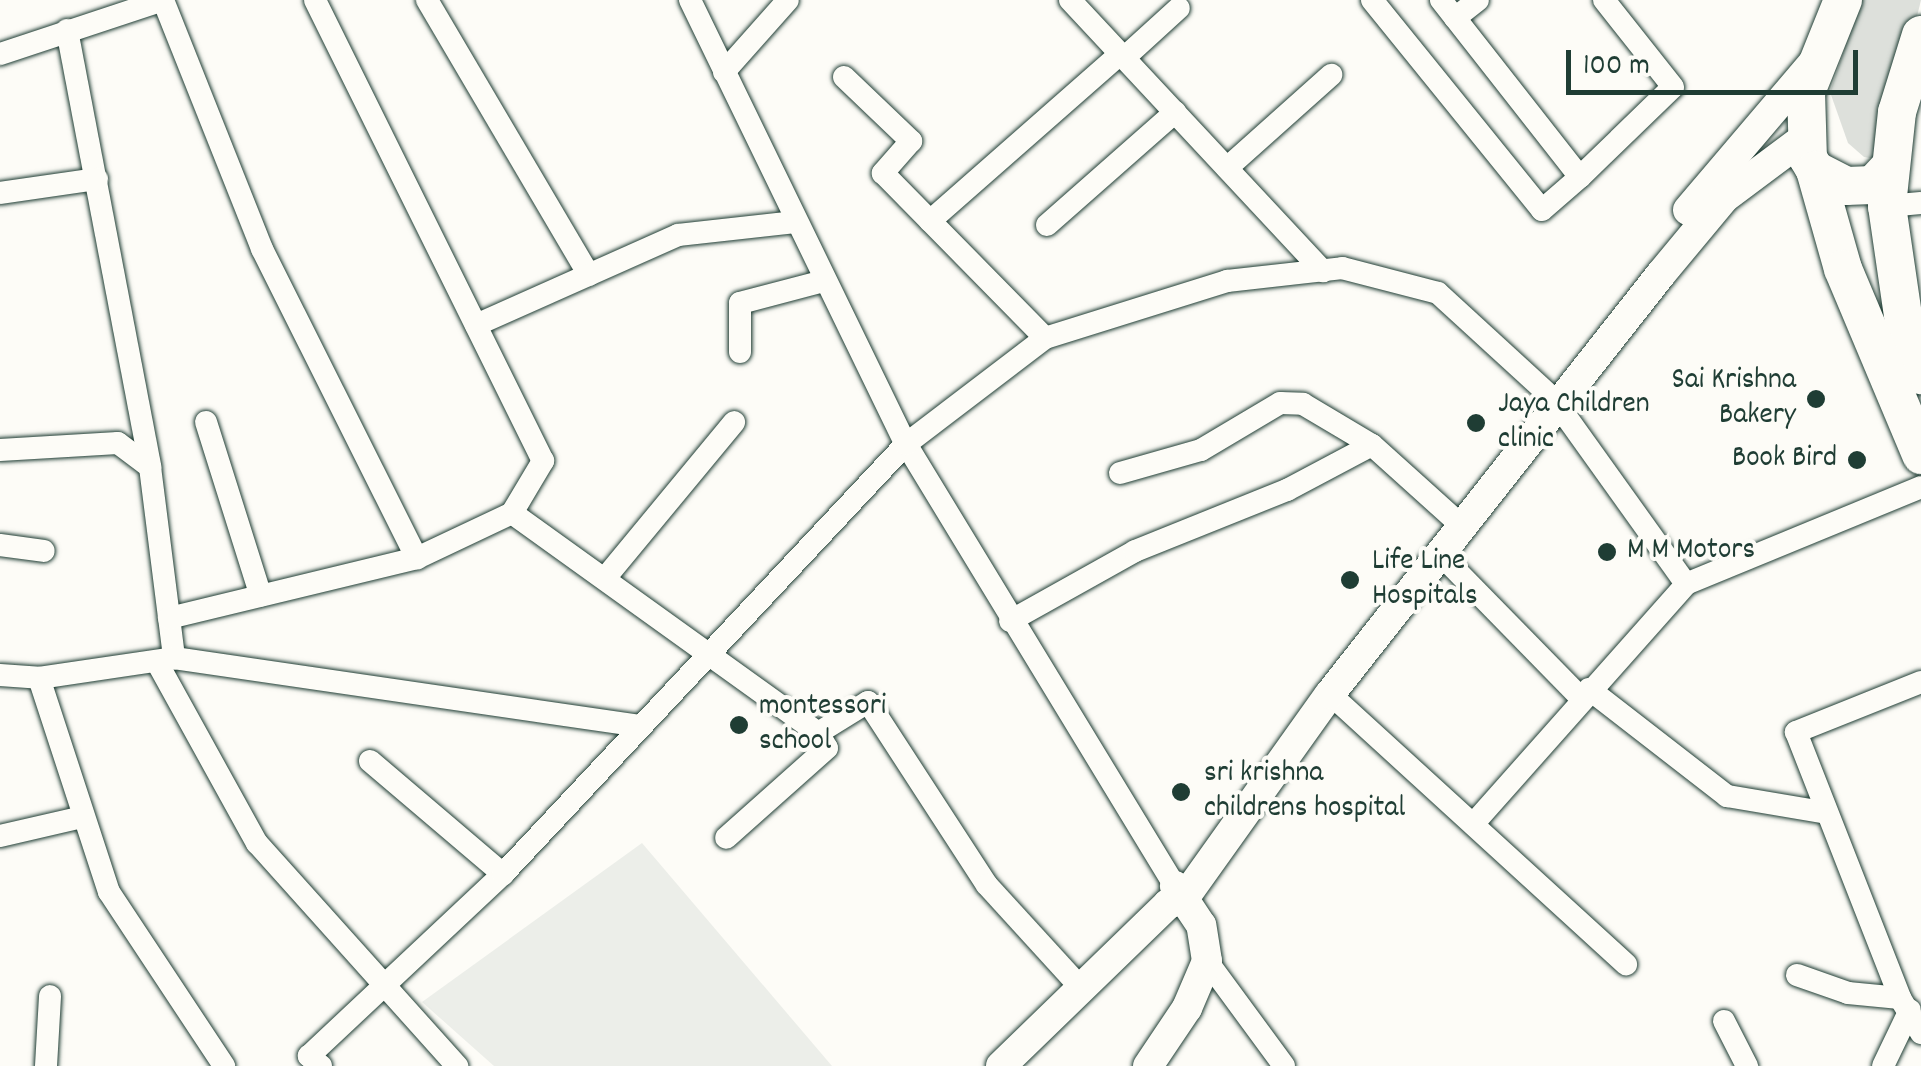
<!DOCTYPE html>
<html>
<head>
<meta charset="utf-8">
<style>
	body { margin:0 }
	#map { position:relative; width:1921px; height:1066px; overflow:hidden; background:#fdfcf7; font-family:Dekko,sans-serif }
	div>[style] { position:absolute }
	.built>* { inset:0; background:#eceee9 }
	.green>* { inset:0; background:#dde0db }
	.roads { filter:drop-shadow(0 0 2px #1f3d34) drop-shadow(0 0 2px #1f3d34) }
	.minor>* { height:22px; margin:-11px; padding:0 11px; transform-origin:11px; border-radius:11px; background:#fdfcf7 }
	.tertiary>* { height:30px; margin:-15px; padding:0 15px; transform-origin:15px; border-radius:15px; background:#fdfcf7 }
	.primary>* { height:38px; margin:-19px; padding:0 19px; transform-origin:19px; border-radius:19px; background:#fdfcf7 }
	.dots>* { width:28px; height:28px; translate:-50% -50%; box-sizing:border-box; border:5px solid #fdfcf7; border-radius:50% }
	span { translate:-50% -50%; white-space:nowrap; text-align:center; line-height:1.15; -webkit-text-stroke:8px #fdfcf7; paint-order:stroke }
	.poi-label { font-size:30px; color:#1f3d34 }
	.right { translate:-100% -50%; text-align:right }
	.left { translate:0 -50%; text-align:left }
	.scale { position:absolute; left:1566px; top:50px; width:292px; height:45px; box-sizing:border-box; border:5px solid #1f3d34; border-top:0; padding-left:12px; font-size:30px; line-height:35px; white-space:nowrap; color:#1f3d34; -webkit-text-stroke:8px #fdfcf7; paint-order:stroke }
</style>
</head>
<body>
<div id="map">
	<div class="built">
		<i style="clip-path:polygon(642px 843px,832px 1066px,494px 1066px,422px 1002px)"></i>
	</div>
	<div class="green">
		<i style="clip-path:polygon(1861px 0,1921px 0,1882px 160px,1864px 157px,1848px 143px,1830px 92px)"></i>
	</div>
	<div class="roads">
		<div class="minor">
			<i style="left:163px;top:0;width:268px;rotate:68.3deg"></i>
			<i style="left:262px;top:249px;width:346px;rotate:63.4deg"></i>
			<i style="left:427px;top:0;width:319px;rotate:59.5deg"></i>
			<i style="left:690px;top:0;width:494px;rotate:64.1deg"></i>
			<i style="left:906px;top:444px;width:517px;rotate:58.68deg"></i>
			<i style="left:1070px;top:0;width:371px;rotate:47deg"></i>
			<i style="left:1372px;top:0;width:270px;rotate:51deg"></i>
			<i style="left:1542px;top:210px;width:50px;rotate:-41deg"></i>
			<i style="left:1441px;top:0;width:225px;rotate:51.9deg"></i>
			<i style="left:1580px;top:177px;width:129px;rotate:-44.1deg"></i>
			<i style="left:1673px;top:87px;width:111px;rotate:-128.4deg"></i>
			<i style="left:1455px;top:18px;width:29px;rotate:-38deg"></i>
			<i style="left:67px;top:30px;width:445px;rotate:79.2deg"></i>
			<i style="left:150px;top:467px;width:193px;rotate:82.8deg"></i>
			<i style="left:0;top:54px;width:172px;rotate:-18.3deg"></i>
			<i style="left:1124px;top:58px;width:74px;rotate:-42.3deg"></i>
			<i style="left:724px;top:72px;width:96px;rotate:-48.4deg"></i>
			<i style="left:844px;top:77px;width:93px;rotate:43.7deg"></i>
			<i style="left:911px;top:141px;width:43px;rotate:131.2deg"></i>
			<i style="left:883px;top:173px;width:231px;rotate:45.5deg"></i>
			<i style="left:1227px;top:168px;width:140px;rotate:-41.8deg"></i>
			<i style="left:0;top:193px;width:98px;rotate:-8.2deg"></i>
			<i style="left:1887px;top:206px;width:34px;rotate:-5deg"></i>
			<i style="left:930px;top:221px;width:253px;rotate:-41.3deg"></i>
			<i style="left:1047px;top:225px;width:171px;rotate:-41.4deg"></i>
			<i style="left:476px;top:325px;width:221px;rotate:-24deg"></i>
			<i style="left:678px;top:235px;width:118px;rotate:-6.3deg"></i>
			<i style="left:740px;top:352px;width:49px;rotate:-90deg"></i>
			<i style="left:740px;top:303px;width:87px;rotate:-14.7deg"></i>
			<i style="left:206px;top:422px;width:182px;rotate:72.5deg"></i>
			<i style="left:0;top:450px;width:118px;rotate:-3.4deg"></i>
			<i style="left:118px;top:443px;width:40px;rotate:37deg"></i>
			<i style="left:1120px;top:473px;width:84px;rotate:-15.9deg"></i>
			<i style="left:1201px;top:450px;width:92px;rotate:-30.7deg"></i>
			<i style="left:1280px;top:403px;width:23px;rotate:2deg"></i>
			<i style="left:1303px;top:404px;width:80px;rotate:30.7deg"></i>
			<i style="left:512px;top:513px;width:377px;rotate:35.7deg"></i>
			<i style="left:818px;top:733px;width:17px;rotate:59deg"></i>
			<i style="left:827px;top:748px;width:135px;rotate:138.3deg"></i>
			<i style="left:0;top:545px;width:44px;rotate:7.8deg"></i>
			<i style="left:1440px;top:554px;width:202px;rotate:45.6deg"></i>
			<i style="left:606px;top:577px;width:201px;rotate:-50.4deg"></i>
			<i style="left:1686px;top:584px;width:254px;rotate:-22.4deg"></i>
			<i style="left:169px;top:618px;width:255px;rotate:-13.6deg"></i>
			<i style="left:417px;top:558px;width:105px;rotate:-25.3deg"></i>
			<i style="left:512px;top:513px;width:61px;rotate:-59.2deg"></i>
			<i style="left:543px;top:461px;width:514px;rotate:-116.32deg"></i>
			<i style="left:1010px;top:621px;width:143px;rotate:-29.2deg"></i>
			<i style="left:1135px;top:551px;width:164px;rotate:-21.9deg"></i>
			<i style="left:1287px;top:490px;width:96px;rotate:-27.9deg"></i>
			<i style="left:1372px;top:445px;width:121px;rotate:42deg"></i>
			<i style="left:158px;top:664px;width:205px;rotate:61.1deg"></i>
			<i style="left:257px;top:843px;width:300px;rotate:48.1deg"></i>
			<i style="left:0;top:675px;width:39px;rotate:4deg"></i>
			<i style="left:39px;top:678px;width:136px;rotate:-8.4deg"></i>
			<i style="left:174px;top:658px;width:467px;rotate:8.3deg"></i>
			<i style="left:39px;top:678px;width:225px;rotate:71.9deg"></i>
			<i style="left:109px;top:892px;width:209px;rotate:56.5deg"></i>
			<i style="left:1921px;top:682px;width:135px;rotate:158.2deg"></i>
			<i style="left:1796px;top:732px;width:286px;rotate:68.6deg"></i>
			<i style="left:1900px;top:998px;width:41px;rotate:59deg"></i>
			<i style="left:1589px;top:689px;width:175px;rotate:37.8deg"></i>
			<i style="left:1727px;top:796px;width:101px;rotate:9.6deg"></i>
			<i style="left:1330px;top:694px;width:401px;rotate:42.4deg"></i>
			<i style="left:818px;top:733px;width:59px;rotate:-31.8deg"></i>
			<i style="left:868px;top:702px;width:218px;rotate:57deg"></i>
			<i style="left:987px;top:885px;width:141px;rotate:47.6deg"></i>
			<i style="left:370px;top:761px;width:175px;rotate:40.4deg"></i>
			<i style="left:1475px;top:822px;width:318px;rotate:-48.4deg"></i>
			<i style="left:1686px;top:584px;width:220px;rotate:-125.6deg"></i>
			<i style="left:0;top:836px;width:84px;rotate:-13deg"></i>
			<i style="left:1207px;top:961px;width:130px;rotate:53.7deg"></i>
			<i style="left:1797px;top:975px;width:54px;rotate:19.4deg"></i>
			<i style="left:1848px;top:993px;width:52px;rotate:5.5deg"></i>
			<i style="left:1724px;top:1021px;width:51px;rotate:62.9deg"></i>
			<i style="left:46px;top:1066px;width:70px;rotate:-86.7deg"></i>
			<i style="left:321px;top:1066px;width:16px;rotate:-140deg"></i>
			<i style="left:309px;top:1056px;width:266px;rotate:-43.2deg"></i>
			<i style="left:503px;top:874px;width:589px;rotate:-46.86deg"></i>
			<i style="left:906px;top:444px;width:175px;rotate:-37.3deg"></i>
			<i style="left:1045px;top:338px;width:191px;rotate:-17.4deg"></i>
			<i style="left:1227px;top:281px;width:116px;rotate:-6.4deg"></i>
			<i style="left:1342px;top:268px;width:99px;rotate:14.6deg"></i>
			<i style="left:1438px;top:293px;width:147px;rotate:42.5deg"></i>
			<i style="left:1883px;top:1066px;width:62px;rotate:-64.3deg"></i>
		</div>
		<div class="tertiary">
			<i style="left:1688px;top:210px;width:193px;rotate:-49.6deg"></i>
			<i style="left:1001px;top:1066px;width:233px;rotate:-44.1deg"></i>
			<i style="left:1168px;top:904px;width:18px;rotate:-22deg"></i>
			<i style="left:1185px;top:897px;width:249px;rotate:-54.5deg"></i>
			<i style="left:1330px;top:694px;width:535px;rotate:-51.76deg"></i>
			<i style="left:1661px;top:274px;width:99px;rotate:-50.3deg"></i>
			<i style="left:1724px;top:198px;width:99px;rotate:-36.8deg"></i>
			<i style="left:1148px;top:1066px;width:70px;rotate:-56.1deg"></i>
			<i style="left:1187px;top:1008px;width:51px;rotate:-66.9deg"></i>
			<i style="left:1207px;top:961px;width:36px;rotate:-99deg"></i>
			<i style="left:1201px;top:925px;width:47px;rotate:-123.7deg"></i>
		</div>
		<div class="primary">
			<i style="left:1843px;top:0;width:99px;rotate:111.9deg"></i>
			<i style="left:1806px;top:92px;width:66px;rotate:88.3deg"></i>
			<i style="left:1808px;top:158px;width:14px;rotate:60deg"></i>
			<i style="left:1815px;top:170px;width:35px;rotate:27deg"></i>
			<i style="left:1846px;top:186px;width:27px;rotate:-2deg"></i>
			<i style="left:1873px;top:185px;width:23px;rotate:-47deg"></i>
			<i style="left:1921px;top:35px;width:81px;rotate:107.3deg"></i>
			<i style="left:1897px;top:112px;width:95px;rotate:96.1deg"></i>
			<i style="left:1887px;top:206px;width:118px;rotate:81.7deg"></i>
			<i style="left:1904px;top:323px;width:55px;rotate:71.9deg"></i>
			<i style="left:1815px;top:170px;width:103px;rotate:74.2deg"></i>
			<i style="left:1843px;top:269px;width:202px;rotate:67.2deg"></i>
		</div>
	</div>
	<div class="dots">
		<i style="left:1816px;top:399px;background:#1f3d34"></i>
		<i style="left:1476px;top:423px;background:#1f3d34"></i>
		<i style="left:1857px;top:460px;background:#1f3d34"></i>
		<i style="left:1607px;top:552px;background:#1f3d34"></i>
		<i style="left:1350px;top:580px;background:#1f3d34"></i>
		<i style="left:739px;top:725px;background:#1f3d34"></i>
		<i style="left:1181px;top:792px;background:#1f3d34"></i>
	</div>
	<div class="poi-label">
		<span class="right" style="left:1796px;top:399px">Sai Krishna<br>Bakery</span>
		<span class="left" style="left:1498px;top:423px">Jaya Children<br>clinic</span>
		<span class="right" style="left:1837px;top:460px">Book Bird</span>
		<span class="left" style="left:1627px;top:552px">M M Motors</span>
		<span class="left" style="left:1372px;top:580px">Life Line<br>Hospitals</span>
		<span class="left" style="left:759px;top:725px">montessori<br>school</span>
		<span class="left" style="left:1204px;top:792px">sri krishna<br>childrens hospital</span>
	</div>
	<div class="scale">100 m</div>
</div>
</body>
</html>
